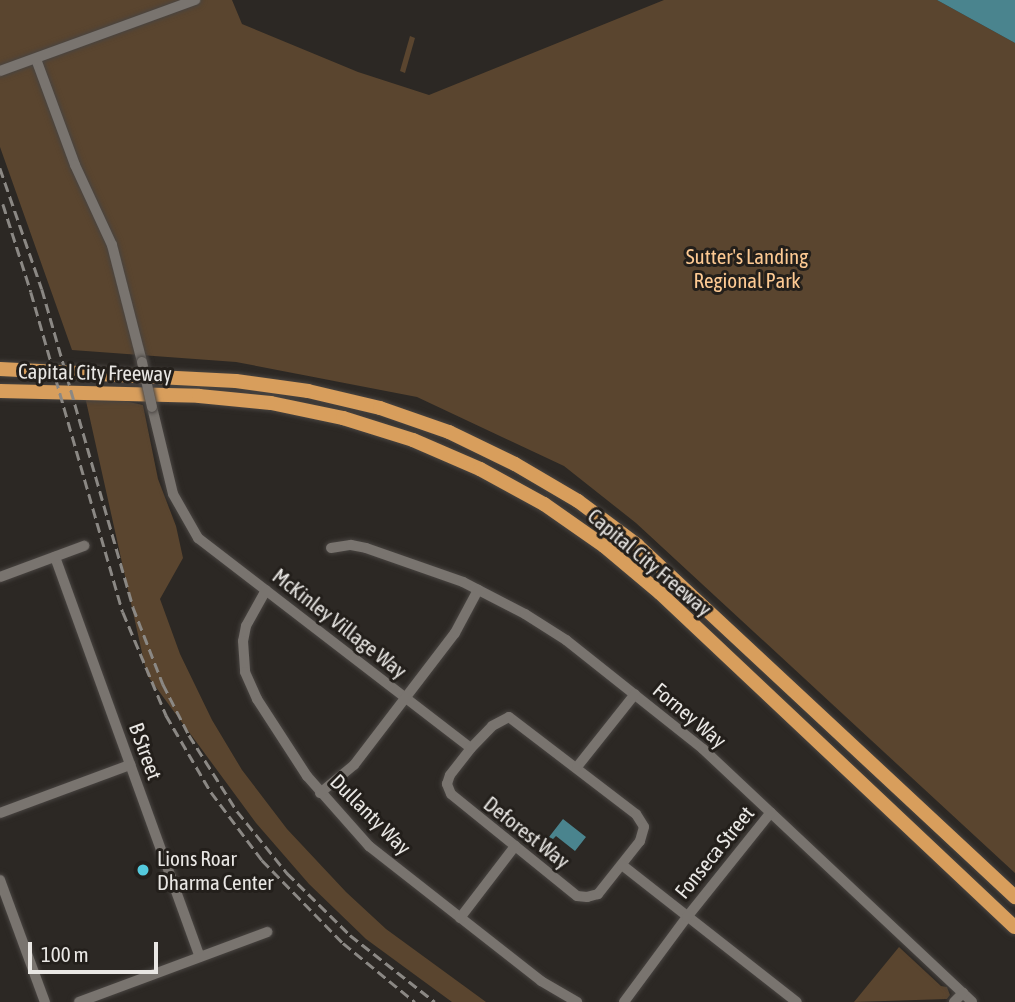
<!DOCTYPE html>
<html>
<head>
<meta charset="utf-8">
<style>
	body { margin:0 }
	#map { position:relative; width:1015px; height:1002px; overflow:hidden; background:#2c2824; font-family:"Asap Condensed",sans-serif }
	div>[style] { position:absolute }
	.green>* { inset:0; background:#5a452f }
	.water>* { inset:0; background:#4a848e }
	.roads { filter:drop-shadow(0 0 2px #484441) drop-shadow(0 0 2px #484441) }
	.minor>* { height:10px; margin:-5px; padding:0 5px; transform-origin:5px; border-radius:5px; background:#79746f }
	.highway>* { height:14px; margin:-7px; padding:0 7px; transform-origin:7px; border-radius:7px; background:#d89e5c }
	.rail>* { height:2.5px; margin-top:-1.25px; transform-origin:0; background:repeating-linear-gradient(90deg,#8b8884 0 10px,transparent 0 15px) }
	.bridges { filter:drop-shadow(0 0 2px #484441) drop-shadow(0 0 2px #484441) }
	.minor-bridge>* { height:10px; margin:-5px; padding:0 5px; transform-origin:5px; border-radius:5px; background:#79746f }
	.dots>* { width:19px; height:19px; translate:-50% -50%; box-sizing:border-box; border:4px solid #231f1b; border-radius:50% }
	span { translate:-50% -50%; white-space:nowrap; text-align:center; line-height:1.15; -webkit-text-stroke:6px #231f1b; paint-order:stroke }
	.park-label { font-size:21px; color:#feca93 }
	.street-label { font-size:21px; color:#e9e7e4 }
	.poi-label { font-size:21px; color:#e9e7e4 }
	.left { translate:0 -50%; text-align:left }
	.scale { position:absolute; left:28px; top:942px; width:130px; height:32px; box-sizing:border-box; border:4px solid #e9e7e4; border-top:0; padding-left:9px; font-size:21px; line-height:24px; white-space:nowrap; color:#e9e7e4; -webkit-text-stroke:5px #231f1b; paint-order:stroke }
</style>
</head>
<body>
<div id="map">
	<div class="green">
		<i style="clip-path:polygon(0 0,232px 0,242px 24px,358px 72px,429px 95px,664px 0,937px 0,1015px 43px,1015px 873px,636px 523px,564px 466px,417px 397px,236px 362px,72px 350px,0 147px)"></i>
		<i style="clip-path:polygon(410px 36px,415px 38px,405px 73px,400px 71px)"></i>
		<i style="clip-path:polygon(84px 392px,143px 405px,158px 479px,176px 526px,183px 558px,160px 599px,180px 654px,212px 720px,242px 770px,287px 829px,346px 892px,386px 929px,486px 1002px,452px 1002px,366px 939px,309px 884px,256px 823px,147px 675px)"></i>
		<i style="clip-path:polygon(899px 947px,941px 986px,947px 987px,950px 995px,947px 999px,854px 1002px)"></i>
	</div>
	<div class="water">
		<i style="clip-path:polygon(937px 0,1015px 0,1015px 43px)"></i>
		<i style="clip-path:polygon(563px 819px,586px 837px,575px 851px,556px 836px,553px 839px,549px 837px)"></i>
	</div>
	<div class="roads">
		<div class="minor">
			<i style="left:36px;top:59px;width:113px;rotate:69.8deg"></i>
			<i style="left:75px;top:165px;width:88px;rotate:65.2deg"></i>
			<i style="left:112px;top:245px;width:121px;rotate:75.6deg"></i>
			<i style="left:0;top:71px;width:208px;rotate:-20deg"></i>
			<i style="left:152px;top:407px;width:89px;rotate:76.4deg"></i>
			<i style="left:173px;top:494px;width:51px;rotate:60.4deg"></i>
			<i style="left:198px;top:538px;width:344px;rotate:37.6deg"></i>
			<i style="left:331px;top:548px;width:20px;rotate:-9deg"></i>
			<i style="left:351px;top:545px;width:15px;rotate:11deg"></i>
			<i style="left:366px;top:548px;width:103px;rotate:19.3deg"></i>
			<i style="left:463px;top:582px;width:70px;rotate:27.3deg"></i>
			<i style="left:525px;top:614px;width:49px;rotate:32.4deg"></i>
			<i style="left:566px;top:640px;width:175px;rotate:38.5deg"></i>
			<i style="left:703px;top:749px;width:369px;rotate:43.2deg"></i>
			<i style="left:55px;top:557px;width:425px;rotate:70.1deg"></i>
			<i style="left:0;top:577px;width:90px;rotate:-20.3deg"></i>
			<i style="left:266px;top:590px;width:41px;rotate:119.1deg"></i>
			<i style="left:246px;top:626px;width:15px;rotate:101deg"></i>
			<i style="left:243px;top:641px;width:31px;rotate:86deg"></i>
			<i style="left:245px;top:672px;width:30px;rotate:66deg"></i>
			<i style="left:257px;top:699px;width:92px;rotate:57deg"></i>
			<i style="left:307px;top:776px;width:94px;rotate:48.5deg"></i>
			<i style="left:369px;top:846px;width:219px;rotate:38.1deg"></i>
			<i style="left:541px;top:981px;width:42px;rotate:30.3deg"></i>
			<i style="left:509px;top:717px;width:160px;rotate:37.4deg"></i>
			<i style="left:636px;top:814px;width:15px;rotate:58deg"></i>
			<i style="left:644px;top:827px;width:15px;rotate:106deg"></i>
			<i style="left:640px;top:841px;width:68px;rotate:128.4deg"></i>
			<i style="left:598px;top:894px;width:11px;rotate:165deg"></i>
			<i style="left:587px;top:897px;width:10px;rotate:-174deg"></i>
			<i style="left:577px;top:896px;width:162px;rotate:-141deg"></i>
			<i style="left:451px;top:794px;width:11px;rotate:-112deg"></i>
			<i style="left:447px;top:784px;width:9px;rotate:-72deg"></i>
			<i style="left:450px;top:775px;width:34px;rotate:-52deg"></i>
			<i style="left:471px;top:748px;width:30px;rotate:-46deg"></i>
			<i style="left:492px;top:726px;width:19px;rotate:-28deg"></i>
			<i style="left:577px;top:767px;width:93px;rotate:-51.5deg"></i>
			<i style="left:320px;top:793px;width:44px;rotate:-39.5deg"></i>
			<i style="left:354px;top:765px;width:166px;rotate:-52.6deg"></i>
			<i style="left:455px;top:633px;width:49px;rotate:-61.9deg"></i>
			<i style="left:0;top:813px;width:139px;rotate:-20.3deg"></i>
			<i style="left:622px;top:865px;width:222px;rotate:38.1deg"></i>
			<i style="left:0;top:880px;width:130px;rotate:69.8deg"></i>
			<i style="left:460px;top:918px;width:91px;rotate:-52.6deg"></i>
			<i style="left:79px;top:1002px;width:201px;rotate:-20.4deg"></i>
			<i style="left:624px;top:1002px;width:106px;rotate:-53.5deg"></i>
			<i style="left:687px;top:917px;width:134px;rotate:-51.3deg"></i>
			<i style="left:954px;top:1002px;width:13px;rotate:-45deg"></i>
		</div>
		<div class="highway">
			<i style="left:0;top:369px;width:236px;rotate:2.9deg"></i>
			<i style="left:236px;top:381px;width:73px;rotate:7.9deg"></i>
			<i style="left:308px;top:391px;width:74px;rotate:13.3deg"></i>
			<i style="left:380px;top:408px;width:73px;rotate:19.2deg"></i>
			<i style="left:449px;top:432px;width:73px;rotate:25.9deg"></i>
			<i style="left:515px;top:464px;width:73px;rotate:30.4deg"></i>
			<i style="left:578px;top:501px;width:74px;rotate:36.7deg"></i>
			<i style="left:637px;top:545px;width:517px;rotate:42.96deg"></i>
			<i style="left:0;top:391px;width:199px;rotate:1.4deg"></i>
			<i style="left:199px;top:396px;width:72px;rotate:5.6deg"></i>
			<i style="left:271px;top:403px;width:74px;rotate:11.8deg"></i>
			<i style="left:343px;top:418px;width:73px;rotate:17.4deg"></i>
			<i style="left:413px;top:440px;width:73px;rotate:23.4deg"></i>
			<i style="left:480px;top:469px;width:73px;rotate:28.7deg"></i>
			<i style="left:544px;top:504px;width:73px;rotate:35deg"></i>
			<i style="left:604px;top:546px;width:73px;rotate:40deg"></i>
			<i style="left:660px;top:593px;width:487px;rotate:43.3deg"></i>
		</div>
	</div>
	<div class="rail">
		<i style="left:0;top:168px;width:128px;rotate:70.9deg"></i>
		<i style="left:42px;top:289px;width:331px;rotate:74deg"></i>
		<i style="left:133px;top:607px;width:83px;rotate:68.7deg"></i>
		<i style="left:163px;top:684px;width:57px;rotate:63deg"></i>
		<i style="left:189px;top:735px;width:90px;rotate:57.7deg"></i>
		<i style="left:237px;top:811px;width:80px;rotate:51.1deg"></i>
		<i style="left:287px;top:873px;width:88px;rotate:44.5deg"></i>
		<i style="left:350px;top:935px;width:108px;rotate:38.2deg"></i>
		<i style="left:3px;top:204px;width:92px;rotate:72.3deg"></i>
		<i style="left:31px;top:292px;width:333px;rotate:74deg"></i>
		<i style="left:123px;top:612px;width:112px;rotate:67.3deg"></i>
		<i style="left:166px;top:715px;width:89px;rotate:59.7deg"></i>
		<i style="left:211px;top:792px;width:85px;rotate:53.1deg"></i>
		<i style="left:262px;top:860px;width:116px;rotate:45.7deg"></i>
		<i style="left:343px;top:943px;width:93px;rotate:39.3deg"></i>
	</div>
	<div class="bridges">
		<div class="minor-bridge">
			<i style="left:142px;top:362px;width:46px;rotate:77.5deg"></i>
		</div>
	</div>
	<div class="dots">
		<i style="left:143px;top:870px;background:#54cadd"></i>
	</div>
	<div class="park-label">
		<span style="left:747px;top:268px">Sutter's Landing<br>Regional Park</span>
	</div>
	<div class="street-label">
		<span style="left:95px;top:372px;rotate:1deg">Capital City Freeway</span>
		<span style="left:650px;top:562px;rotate:40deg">Capital City Freeway</span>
		<span style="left:340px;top:623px;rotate:38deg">McKinley Village Way</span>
		<span style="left:690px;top:715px;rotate:40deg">Forney Way</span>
		<span style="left:146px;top:751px;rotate:70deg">B Street</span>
		<span style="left:371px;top:814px;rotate:45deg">Dullanty Way</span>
		<span style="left:527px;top:832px;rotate:38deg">Deforest Way</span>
		<span style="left:714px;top:852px;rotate:-51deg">Fonseca Street</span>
	</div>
	<div class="poi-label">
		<span class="left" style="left:157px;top:870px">Lions Roar<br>Dharma Center</span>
	</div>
	<div class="scale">100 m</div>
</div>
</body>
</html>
